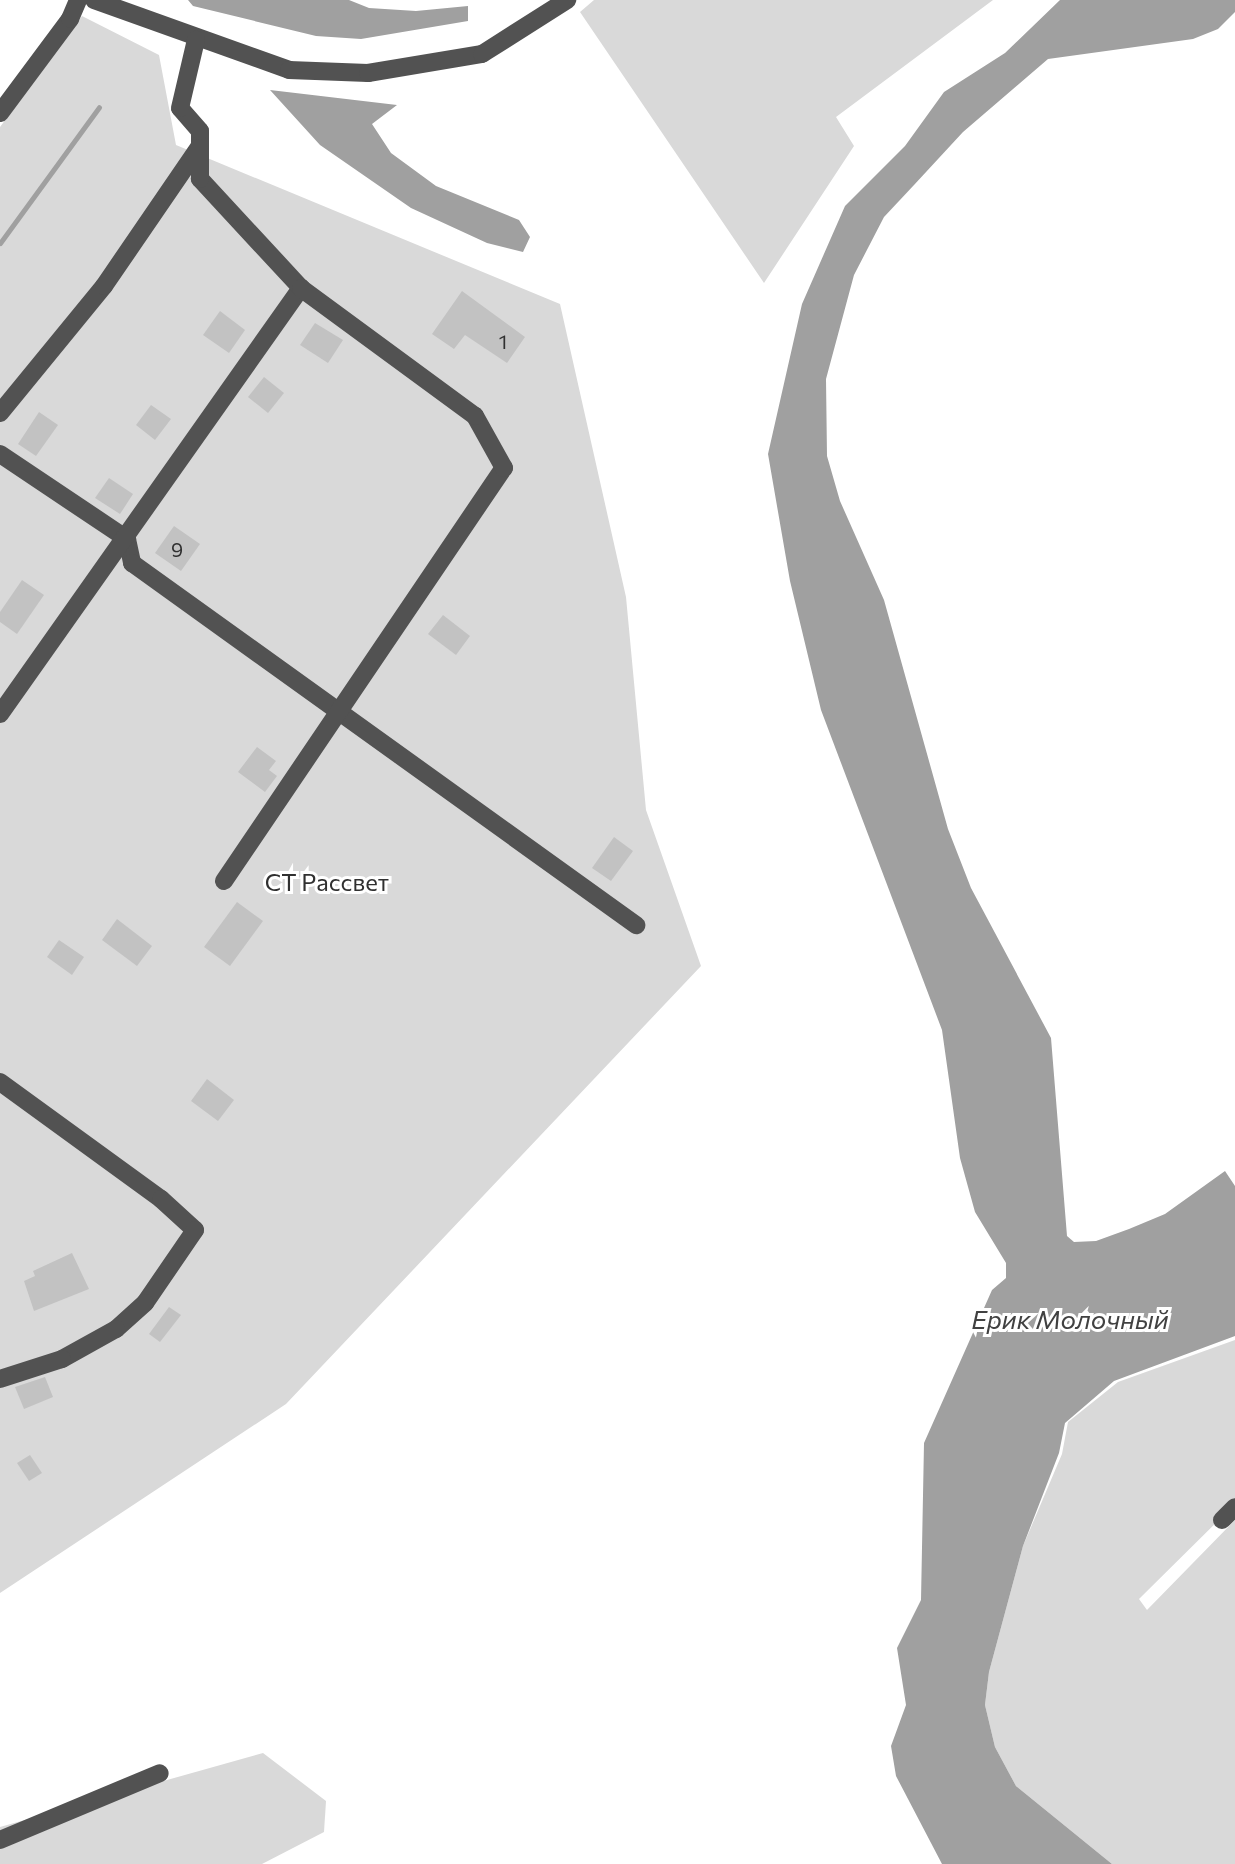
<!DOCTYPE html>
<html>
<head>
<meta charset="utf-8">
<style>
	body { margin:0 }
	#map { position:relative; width:1235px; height:1864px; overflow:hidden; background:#fff; font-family:Commissioner,sans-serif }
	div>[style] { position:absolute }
	.green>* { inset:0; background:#d9d9d9 }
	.water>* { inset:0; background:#a0a0a0 }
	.stream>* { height:5px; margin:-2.5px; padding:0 2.5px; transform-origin:2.5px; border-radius:2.5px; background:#a0a0a0 }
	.building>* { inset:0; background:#c2c2c2 }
	.minor>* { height:18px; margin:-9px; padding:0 9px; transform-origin:9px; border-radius:9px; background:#525252 }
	span { translate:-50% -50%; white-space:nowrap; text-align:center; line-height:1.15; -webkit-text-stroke:6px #fff; paint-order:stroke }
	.number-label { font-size:20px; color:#303030 }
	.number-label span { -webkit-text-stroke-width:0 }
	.park-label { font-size:24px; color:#303030 }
	.water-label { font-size:26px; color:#414141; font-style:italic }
</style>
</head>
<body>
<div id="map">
	<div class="green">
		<i style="clip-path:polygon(594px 0,993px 0,836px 117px,854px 146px,764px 283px,580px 12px)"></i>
		<i style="clip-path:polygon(82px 16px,159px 55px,176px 145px,560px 304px,626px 597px,646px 810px,701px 966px,286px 1404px,0 1593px,0 127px)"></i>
		<i style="clip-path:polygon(1235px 1340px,1235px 1504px,1139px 1599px,1147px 1610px,1235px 1520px,1235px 1864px,1112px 1864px,1016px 1786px,995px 1747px,985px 1705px,989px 1672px,1023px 1546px,1062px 1454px,1068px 1422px,1118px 1382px)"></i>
		<i style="clip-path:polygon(263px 1753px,326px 1801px,324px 1832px,262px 1864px,0 1864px,0 1827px)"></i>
	</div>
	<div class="water">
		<i style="clip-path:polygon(188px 0,349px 0,369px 8px,416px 11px,468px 6px,468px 21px,361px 39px,316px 36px,193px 6px)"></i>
		<i style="clip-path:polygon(1060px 0,1235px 0,1235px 12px,1218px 29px,1193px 39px,1048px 59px,963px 132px,914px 185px,884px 217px,854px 275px,826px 379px,827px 456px,840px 501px,884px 600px,948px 829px,971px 888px,1051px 1038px,1067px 1236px,1074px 1242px,1096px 1241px,1129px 1229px,1165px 1214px,1225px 1171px,1235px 1186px,1235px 1336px,1114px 1381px,1065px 1423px,1059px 1453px,1023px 1546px,989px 1672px,985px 1705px,995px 1747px,1016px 1786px,1112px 1864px,942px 1864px,896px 1776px,891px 1746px,906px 1705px,897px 1648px,921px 1600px,924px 1443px,992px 1290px,1006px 1278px,1006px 1263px,975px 1212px,960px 1158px,942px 1030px,821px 710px,790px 581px,768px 454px,802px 304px,845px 206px,905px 146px,944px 92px,1005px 53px)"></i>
		<i style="clip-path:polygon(270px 90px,397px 105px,372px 124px,391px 153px,436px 186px,519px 220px,530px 237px,523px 252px,487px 243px,411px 208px,320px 145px)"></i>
	</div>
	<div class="stream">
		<i style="left:0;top:243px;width:168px;rotate:-53.9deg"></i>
	</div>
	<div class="building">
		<i style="clip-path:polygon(462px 291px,525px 337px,507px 363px,465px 335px,454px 349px,432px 334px)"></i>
		<i style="clip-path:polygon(220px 311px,245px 330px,229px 353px,203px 335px)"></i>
		<i style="clip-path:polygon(315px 323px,343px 340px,328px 363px,300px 345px)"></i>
		<i style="clip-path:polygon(264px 377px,284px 393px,268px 413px,248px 397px)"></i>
		<i style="clip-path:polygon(151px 405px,171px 419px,155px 440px,136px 425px)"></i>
		<i style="clip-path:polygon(39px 412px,58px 425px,36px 456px,18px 444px)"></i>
		<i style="clip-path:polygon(109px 478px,133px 494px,120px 514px,95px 498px)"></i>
		<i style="clip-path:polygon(174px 526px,200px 544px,181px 571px,155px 553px)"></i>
		<i style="clip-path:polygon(22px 580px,44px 595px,17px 634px,0 622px,0 612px)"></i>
		<i style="clip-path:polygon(443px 615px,470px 636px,456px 655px,428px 634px)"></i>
		<i style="clip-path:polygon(257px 747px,276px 761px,269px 770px,277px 776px,265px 792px,238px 772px)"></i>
		<i style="clip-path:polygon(614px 837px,633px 851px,611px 881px,592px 868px)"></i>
		<i style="clip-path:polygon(237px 902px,263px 921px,230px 966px,204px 947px)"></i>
		<i style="clip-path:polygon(117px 919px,152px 946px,137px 966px,102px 940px)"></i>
		<i style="clip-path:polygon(59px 940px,84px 957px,72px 975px,47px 957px)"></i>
		<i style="clip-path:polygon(207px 1079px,234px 1100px,218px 1121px,191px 1101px)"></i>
		<i style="clip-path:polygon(72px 1253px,89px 1289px,34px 1311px,24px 1281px,35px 1276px,33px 1271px)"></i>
		<i style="clip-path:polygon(169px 1307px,181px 1315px,160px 1342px,149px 1334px)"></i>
		<i style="clip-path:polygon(45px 1377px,53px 1397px,24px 1409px,15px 1387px)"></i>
		<i style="clip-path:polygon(30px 1455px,42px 1473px,29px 1481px,17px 1463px)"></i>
	</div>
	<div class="minor">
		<i style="left:94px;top:0;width:207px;rotate:19.7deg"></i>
		<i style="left:289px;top:70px;width:79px;rotate:2.2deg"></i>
		<i style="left:368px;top:73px;width:116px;rotate:-9.5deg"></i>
		<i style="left:482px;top:54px;width:101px;rotate:-32.4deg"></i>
		<i style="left:0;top:113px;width:117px;rotate:-53.3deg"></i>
		<i style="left:70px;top:19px;width:21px;rotate:-67deg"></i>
		<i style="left:0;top:413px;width:164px;rotate:-50.7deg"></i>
		<i style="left:104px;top:286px;width:168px;rotate:-55.6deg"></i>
		<i style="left:0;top:454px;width:153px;rotate:33.8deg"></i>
		<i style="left:127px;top:539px;width:25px;rotate:78deg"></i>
		<i style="left:132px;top:563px;width:621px;rotate:35.69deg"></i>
		<i style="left:0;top:714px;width:522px;rotate:-54.76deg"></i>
		<i style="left:301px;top:288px;width:149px;rotate:-132.8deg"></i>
		<i style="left:200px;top:179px;width:48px;rotate:-90deg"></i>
		<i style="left:200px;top:131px;width:30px;rotate:-131deg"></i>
		<i style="left:180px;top:108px;width:70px;rotate:-76.8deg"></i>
		<i style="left:224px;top:881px;width:499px;rotate:-55.9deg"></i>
		<i style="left:504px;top:468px;width:60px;rotate:-119.1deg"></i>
		<i style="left:475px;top:416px;width:216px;rotate:-143.7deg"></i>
		<i style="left:0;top:1082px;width:199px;rotate:36deg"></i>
		<i style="left:161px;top:1199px;width:46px;rotate:42.4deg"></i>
		<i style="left:195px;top:1230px;width:88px;rotate:124.4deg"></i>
		<i style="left:145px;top:1303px;width:39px;rotate:138deg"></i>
		<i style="left:116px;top:1329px;width:62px;rotate:150.9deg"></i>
		<i style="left:62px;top:1359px;width:65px;rotate:162.1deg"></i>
		<i style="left:1222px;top:1520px;width:18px;rotate:-45deg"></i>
		<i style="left:0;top:1840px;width:173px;rotate:-22.7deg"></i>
	</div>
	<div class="number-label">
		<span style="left:503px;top:341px">1</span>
		<span style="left:177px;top:549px">9</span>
	</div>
	<div class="park-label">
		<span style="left:327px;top:882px">СТ Рассвет</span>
	</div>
	<div class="water-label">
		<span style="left:1070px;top:1319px">Ерик Молочный</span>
	</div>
</div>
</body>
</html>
